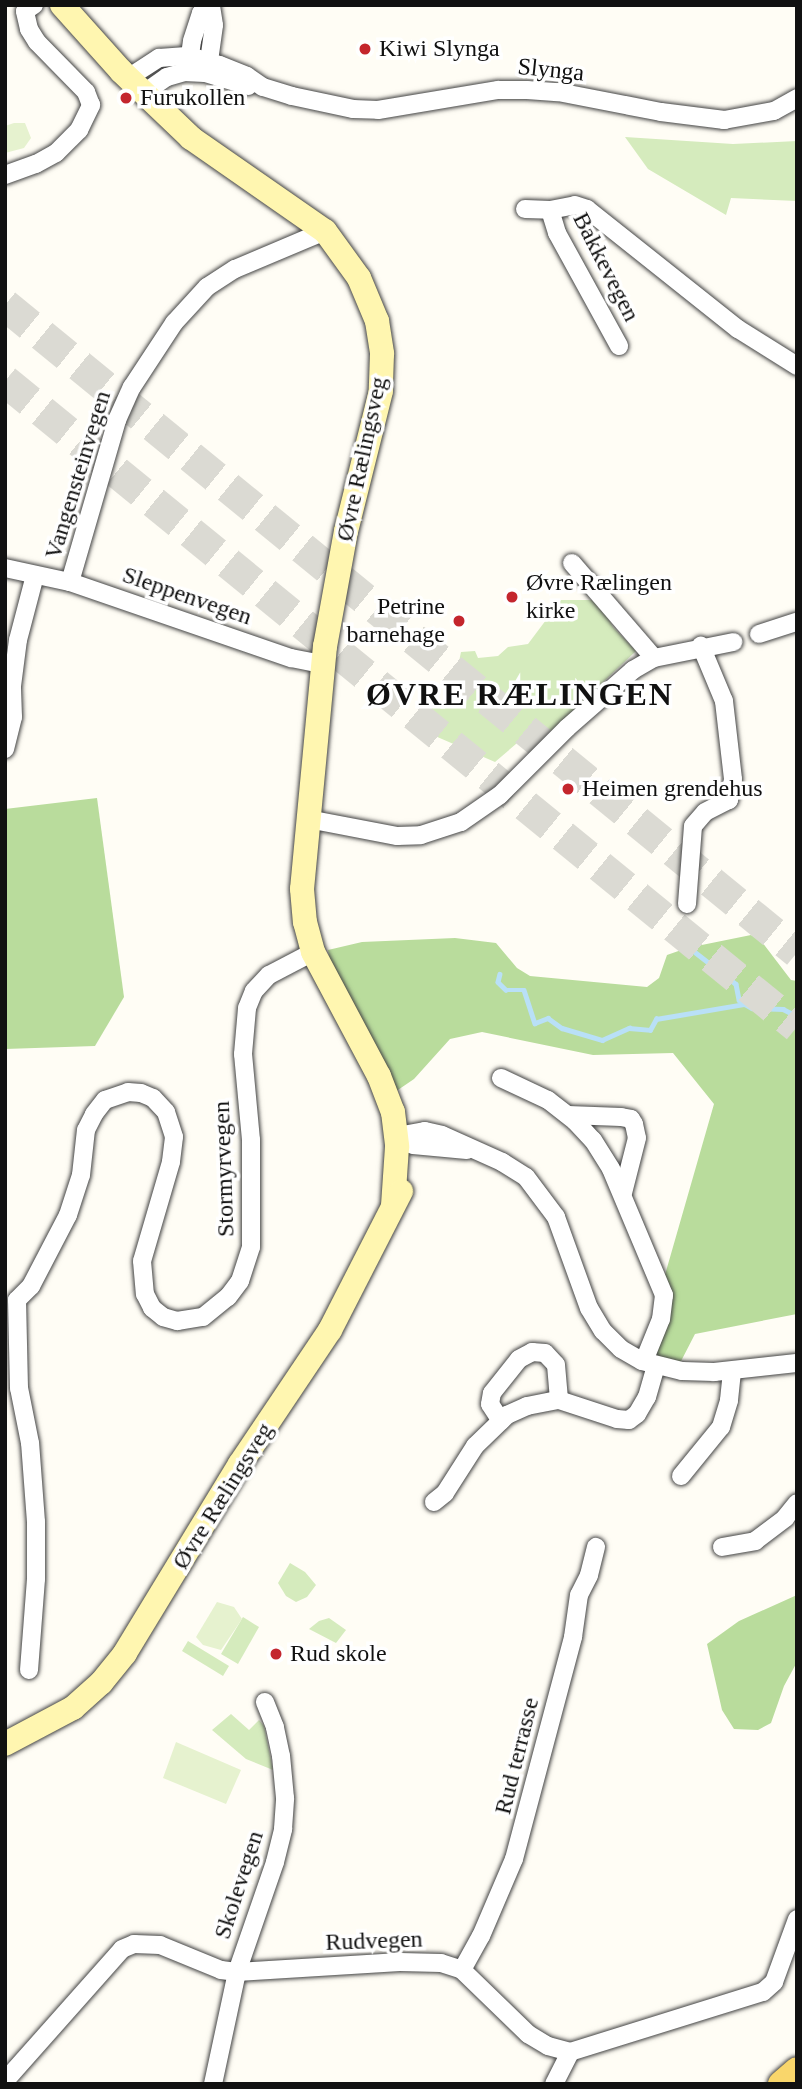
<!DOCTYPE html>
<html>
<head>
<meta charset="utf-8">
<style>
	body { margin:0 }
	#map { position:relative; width:802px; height:2089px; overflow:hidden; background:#fffdf5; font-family:"Times New Roman",serif }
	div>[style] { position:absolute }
	.green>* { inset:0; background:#d5ebbd }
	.forest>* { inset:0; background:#b9dc9c }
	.pitch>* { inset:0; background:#e6f2cf }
	.stream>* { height:4.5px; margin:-2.25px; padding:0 2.25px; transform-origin:2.25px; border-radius:2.25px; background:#b9e0f7 }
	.motorway-tunnel>* { height:32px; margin-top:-16px; transform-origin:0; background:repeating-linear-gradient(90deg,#dbdad3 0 32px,transparent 0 48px) }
	.roads { filter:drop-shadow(0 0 2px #444) drop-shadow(0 0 2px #444) }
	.minor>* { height:18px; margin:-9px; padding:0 9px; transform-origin:9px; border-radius:9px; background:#fff }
	.secondary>* { height:24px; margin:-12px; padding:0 12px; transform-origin:12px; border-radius:12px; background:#fff6b0 }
	.primary>* { height:26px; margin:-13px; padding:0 13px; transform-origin:13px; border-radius:13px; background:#f9d66b }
	.dots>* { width:19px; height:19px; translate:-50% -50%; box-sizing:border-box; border:4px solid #fff; border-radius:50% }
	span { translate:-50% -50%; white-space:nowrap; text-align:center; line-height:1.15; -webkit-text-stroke:7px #fff; paint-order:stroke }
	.poi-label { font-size:24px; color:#111 }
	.left { translate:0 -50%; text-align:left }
	.right { translate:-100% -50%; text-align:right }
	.street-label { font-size:24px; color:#111 }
	.district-label { font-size:32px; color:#111; font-weight:700; letter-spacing:2px }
	.frame { position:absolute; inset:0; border:7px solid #111; pointer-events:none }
</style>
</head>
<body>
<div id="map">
	<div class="green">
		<i style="clip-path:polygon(625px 137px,733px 144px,797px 141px,797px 201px,731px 198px,726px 215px,648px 169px)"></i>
		<i style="clip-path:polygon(561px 600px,598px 600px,613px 627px,636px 651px,543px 739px,523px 738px,495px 762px,412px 726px,427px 703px,450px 705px,461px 652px,475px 651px,478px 658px,498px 656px,508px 647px,528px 644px)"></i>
		<i style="clip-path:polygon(290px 1563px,305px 1572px,316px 1585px,307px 1597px,296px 1602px,286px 1596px,278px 1583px)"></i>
		<i style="clip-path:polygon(243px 1617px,259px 1627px,238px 1664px,221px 1654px)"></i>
		<i style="clip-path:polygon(329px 1618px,346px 1630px,336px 1643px,309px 1629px,319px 1621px)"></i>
		<i style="clip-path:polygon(188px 1641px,229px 1666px,223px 1676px,182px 1651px)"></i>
		<i style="clip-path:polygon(231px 1714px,249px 1730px,259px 1720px,264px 1726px,273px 1770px,246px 1759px,212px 1730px)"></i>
	</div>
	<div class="forest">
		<i style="clip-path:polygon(97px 798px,124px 997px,95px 1046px,5px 1049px,5px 809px)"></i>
		<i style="clip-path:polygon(751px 935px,762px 942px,791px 980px,797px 981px,797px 1314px,695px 1334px,678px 1367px,642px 1355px,714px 1104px,673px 1053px,593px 1055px,482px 1032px,450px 1039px,414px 1079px,392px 1094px,332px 972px,328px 950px,362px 942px,455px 938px,496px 943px,517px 968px,530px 976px,647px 987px,659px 978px,667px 955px,687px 948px)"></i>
		<i style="clip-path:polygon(797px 1595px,797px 1662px,784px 1686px,771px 1723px,758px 1730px,734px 1729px,722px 1710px,707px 1644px,739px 1621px)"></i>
	</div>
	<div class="pitch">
		<i style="clip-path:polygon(14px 123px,25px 123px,31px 138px,24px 148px,5px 153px,5px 126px)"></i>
		<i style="clip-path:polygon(217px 1602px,234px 1607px,242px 1619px,221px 1650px,203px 1645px,196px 1637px)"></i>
		<i style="clip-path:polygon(176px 1742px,241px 1770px,226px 1804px,163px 1778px)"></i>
	</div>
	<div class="stream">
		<i style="left:686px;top:945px;width:63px;rotate:38deg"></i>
		<i style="left:736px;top:984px;width:16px;rotate:79deg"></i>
		<i style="left:739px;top:1000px;width:7px;rotate:34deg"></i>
		<i style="left:745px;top:1004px;width:8px;rotate:30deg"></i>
		<i style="left:752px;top:1008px;width:31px;rotate:2deg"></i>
		<i style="left:783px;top:1009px;width:16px;rotate:27deg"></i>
		<i style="left:500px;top:974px;width:8px;rotate:104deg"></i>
		<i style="left:498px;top:982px;width:11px;rotate:45deg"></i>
		<i style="left:506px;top:990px;width:18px"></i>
		<i style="left:524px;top:990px;width:35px;rotate:72deg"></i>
		<i style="left:535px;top:1023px;width:14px;rotate:-21deg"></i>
		<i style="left:548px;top:1018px;width:17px;rotate:36deg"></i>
		<i style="left:562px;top:1028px;width:42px;rotate:16.7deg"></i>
		<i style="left:602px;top:1040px;width:30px;rotate:-24deg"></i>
		<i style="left:629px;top:1028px;width:21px;rotate:5deg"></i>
		<i style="left:650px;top:1030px;width:13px;rotate:-61deg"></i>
		<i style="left:656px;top:1019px;width:90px;rotate:-9.6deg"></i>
	</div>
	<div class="motorway-tunnel">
		<i style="left:5px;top:305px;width:1023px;rotate:39.25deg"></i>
		<i style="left:5px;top:381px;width:1022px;rotate:39.2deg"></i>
	</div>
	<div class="roads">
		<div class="minor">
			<i style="left:211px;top:5px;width:13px;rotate:141deg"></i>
			<i style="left:201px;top:13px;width:29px;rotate:108deg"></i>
			<i style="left:192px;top:41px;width:15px;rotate:98deg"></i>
			<i style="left:190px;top:56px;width:17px;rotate:66deg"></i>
			<i style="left:197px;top:72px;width:16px;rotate:-43deg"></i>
			<i style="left:209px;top:61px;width:36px;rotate:-82deg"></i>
			<i style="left:214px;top:25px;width:20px;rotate:-99deg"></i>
			<i style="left:128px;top:78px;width:37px;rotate:-33deg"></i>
			<i style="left:159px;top:58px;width:31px;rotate:-4deg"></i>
			<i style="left:190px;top:56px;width:31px;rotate:17deg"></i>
			<i style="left:220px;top:65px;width:29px;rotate:22deg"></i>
			<i style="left:247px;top:76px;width:19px;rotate:35deg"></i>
			<i style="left:263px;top:87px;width:30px;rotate:17deg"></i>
			<i style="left:292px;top:96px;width:62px;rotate:12deg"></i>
			<i style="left:353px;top:109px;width:25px;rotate:2deg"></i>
			<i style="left:378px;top:110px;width:122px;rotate:-9.5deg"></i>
			<i style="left:498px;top:90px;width:29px"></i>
			<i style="left:527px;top:90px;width:31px;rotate:4deg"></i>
			<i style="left:558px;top:92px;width:105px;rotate:11deg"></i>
			<i style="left:661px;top:112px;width:64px;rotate:7.2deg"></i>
			<i style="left:724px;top:120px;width:51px;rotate:-10.2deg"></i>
			<i style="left:774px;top:111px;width:26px;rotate:-29deg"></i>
			<i style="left:144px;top:93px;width:28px;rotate:-35deg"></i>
			<i style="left:167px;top:77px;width:18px;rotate:-16deg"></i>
			<i style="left:184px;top:72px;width:21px;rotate:3deg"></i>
			<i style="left:205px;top:73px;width:45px;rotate:16.8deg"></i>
			<i style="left:5px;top:175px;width:33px;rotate:-20deg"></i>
			<i style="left:36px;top:164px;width:23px;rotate:-29deg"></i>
			<i style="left:56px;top:153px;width:33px;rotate:-45deg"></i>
			<i style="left:79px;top:130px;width:28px;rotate:-64deg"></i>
			<i style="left:91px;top:105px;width:14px;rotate:-111deg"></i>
			<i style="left:86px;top:92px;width:70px;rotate:-134.4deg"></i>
			<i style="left:37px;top:42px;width:15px;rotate:-122deg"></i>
			<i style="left:29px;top:29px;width:18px;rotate:-103deg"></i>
			<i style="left:25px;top:11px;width:11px;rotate:-34deg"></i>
			<i style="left:525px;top:209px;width:25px;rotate:2deg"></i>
			<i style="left:550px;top:210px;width:25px;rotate:-11deg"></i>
			<i style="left:575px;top:205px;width:13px;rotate:18deg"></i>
			<i style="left:587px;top:209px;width:193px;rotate:38.5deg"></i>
			<i style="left:738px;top:329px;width:70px;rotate:32.1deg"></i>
			<i style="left:550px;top:210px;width:24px;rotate:73deg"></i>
			<i style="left:557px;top:233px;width:129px;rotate:61.2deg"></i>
			<i style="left:572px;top:563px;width:125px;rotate:49.2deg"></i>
			<i style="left:5px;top:568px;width:66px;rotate:12.2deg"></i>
			<i style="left:70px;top:582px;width:234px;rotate:19deg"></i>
			<i style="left:291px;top:658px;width:33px;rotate:11deg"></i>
			<i style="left:70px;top:582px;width:169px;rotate:-73.8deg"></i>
			<i style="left:117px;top:420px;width:36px;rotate:-66deg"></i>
			<i style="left:132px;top:387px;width:77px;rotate:-56.7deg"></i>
			<i style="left:174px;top:323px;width:49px;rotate:-47.5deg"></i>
			<i style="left:207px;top:287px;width:33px;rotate:-33deg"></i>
			<i style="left:235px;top:269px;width:98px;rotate:-22.9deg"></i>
			<i style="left:759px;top:634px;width:40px;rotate:-18deg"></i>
			<i style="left:5px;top:749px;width:33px;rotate:-76deg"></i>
			<i style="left:13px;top:717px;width:31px;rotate:-92deg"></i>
			<i style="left:12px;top:686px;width:46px;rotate:-82.6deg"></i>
			<i style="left:18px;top:640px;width:67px;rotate:-75.3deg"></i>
			<i style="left:308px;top:819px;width:91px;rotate:10.8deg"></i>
			<i style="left:397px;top:836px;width:24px;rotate:-2deg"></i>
			<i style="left:421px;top:835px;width:42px;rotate:-18deg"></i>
			<i style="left:461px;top:822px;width:47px;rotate:-34.7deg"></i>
			<i style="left:500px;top:795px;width:95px;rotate:-45deg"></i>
			<i style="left:567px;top:728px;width:88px;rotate:-41.3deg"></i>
			<i style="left:633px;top:670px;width:24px;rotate:-30deg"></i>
			<i style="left:654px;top:658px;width:81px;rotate:-11.4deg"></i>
			<i style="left:687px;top:904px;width:78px;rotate:-85.6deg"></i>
			<i style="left:693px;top:826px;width:18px;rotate:-49deg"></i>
			<i style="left:705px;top:812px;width:27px;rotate:-27deg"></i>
			<i style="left:729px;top:800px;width:21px;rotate:-79deg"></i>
			<i style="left:733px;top:779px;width:79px;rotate:-96.6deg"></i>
			<i style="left:724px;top:701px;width:60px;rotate:-112.7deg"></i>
			<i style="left:501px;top:1078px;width:52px;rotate:25.1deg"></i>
			<i style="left:548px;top:1100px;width:34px;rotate:38deg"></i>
			<i style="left:575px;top:1121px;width:26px;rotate:47deg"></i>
			<i style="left:593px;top:1140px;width:34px;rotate:58deg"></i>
			<i style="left:611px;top:1169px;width:137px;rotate:67.2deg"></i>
			<i style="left:664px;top:1295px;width:24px;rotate:97deg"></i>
			<i style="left:661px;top:1319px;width:45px;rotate:112deg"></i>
			<i style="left:568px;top:1115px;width:53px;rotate:2.2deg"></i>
			<i style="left:621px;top:1117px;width:10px;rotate:11deg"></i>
			<i style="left:631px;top:1119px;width:6px;rotate:59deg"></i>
			<i style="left:634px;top:1124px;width:14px;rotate:78deg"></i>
			<i style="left:637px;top:1138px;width:57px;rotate:104.3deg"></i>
			<i style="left:397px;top:1136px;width:28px;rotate:-10deg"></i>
			<i style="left:425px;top:1131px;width:17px;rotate:13deg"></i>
			<i style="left:442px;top:1135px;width:66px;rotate:24.2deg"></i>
			<i style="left:502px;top:1162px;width:28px;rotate:32deg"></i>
			<i style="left:526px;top:1177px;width:50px;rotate:53.1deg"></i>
			<i style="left:556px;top:1217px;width:97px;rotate:70.1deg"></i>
			<i style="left:589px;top:1308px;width:27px;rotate:59deg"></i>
			<i style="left:603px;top:1331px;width:25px;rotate:45deg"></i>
			<i style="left:621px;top:1349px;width:24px;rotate:30deg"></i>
			<i style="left:642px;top:1361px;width:41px;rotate:14deg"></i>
			<i style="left:682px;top:1371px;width:32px;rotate:2deg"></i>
			<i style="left:714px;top:1372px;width:83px;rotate:-6.2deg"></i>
			<i style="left:397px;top:1136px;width:18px;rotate:29deg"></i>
			<i style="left:413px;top:1145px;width:54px;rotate:5.3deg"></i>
			<i style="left:501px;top:1421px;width:20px;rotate:-123deg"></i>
			<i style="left:490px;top:1404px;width:11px;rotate:-80deg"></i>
			<i style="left:492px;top:1393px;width:43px;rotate:-51.5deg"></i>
			<i style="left:519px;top:1359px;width:15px;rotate:-28deg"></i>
			<i style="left:532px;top:1352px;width:13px;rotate:4deg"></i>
			<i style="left:545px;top:1353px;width:16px;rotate:47deg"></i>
			<i style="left:556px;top:1365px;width:35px;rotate:85deg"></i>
			<i style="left:681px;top:1476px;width:63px;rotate:-50.8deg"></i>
			<i style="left:721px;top:1427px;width:28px;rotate:-73deg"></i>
			<i style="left:729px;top:1400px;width:29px;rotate:-84deg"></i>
			<i style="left:434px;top:1502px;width:14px;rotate:-39deg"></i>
			<i style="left:445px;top:1493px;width:56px;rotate:-57.4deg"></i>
			<i style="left:475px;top:1446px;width:45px;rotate:-44.1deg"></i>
			<i style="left:507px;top:1415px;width:22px;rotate:-24deg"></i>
			<i style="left:527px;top:1406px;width:33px;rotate:-11deg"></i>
			<i style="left:559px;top:1400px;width:61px;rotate:18.1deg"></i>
			<i style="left:617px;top:1419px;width:12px;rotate:5deg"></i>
			<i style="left:629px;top:1420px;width:10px;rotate:-37deg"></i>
			<i style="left:637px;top:1414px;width:20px;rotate:-60deg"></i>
			<i style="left:647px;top:1397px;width:32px;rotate:-74deg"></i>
			<i style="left:722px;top:1547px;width:34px;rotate:-10deg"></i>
			<i style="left:755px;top:1541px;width:38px;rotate:-37deg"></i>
			<i style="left:785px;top:1518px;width:19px;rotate:-51deg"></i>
			<i style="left:29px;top:1670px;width:91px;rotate:-85.6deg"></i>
			<i style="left:36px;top:1579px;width:57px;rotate:-90deg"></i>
			<i style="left:36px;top:1522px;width:79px;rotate:-94.3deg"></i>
			<i style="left:30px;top:1443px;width:56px;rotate:-101.3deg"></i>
			<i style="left:19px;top:1388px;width:88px;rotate:-91.3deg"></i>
			<i style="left:17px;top:1300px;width:20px;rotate:-45deg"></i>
			<i style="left:31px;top:1286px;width:80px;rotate:-62.5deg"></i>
			<i style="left:68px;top:1215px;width:42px;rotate:-72deg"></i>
			<i style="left:81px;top:1175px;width:45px;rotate:-83.7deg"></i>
			<i style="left:86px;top:1130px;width:18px;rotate:-63deg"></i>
			<i style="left:94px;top:1114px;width:18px;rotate:-52deg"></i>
			<i style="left:105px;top:1100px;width:24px;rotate:-19deg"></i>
			<i style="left:128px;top:1092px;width:13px;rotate:4deg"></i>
			<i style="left:141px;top:1093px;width:13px;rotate:23deg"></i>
			<i style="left:153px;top:1098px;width:19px;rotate:47deg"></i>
			<i style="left:166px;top:1112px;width:26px;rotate:72deg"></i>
			<i style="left:174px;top:1137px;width:25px;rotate:97deg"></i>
			<i style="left:171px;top:1162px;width:103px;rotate:106.3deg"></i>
			<i style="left:142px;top:1261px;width:33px;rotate:85deg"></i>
			<i style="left:145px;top:1294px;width:16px;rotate:63deg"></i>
			<i style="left:152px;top:1308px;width:14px;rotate:39deg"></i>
			<i style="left:163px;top:1317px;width:15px;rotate:16deg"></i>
			<i style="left:177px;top:1321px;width:26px;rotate:-9deg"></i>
			<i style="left:203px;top:1317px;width:32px;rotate:-39deg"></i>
			<i style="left:228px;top:1297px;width:20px;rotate:-53deg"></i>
			<i style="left:240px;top:1281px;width:36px;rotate:-72deg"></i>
			<i style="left:251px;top:1247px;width:107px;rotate:-90deg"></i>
			<i style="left:251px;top:1140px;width:86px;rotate:-95.3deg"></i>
			<i style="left:243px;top:1054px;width:46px;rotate:-85deg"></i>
			<i style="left:247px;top:1008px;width:18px;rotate:-68deg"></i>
			<i style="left:254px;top:991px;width:22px;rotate:-47deg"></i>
			<i style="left:269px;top:975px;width:50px;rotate:-27.6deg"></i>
			<i style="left:462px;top:1970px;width:39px;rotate:-61deg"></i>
			<i style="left:481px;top:1936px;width:84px;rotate:-66.8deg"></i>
			<i style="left:514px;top:1859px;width:230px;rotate:-75.1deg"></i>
			<i style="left:573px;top:1637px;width:42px;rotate:-81.9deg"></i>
			<i style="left:579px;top:1595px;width:22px;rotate:-63deg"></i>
			<i style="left:589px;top:1575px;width:29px;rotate:-76deg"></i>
			<i style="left:5px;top:2081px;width:176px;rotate:-48.4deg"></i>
			<i style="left:122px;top:1949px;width:13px;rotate:-23deg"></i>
			<i style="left:134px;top:1944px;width:26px;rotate:2deg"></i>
			<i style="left:160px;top:1945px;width:66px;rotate:22.3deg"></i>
			<i style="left:221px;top:1970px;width:16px;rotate:7deg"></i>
			<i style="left:237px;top:1972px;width:163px;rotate:-3.5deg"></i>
			<i style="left:400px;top:1962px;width:41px;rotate:1.4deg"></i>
			<i style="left:441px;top:1963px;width:22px;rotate:18deg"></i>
			<i style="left:462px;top:1970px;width:92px;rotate:44.1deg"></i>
			<i style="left:528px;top:2034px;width:23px;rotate:31deg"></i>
			<i style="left:548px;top:2046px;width:23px;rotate:15deg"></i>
			<i style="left:570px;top:2052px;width:202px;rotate:-17.3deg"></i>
			<i style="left:763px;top:1992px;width:15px;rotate:-42deg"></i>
			<i style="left:774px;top:1982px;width:67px;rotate:-69.9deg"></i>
			<i style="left:213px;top:2084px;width:115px;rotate:-77.9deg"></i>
			<i style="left:237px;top:1972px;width:116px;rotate:-70.9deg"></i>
			<i style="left:275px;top:1862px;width:34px;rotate:-76deg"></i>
			<i style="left:283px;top:1829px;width:31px;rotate:-86deg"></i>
			<i style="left:285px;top:1798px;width:42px;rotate:-95.4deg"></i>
			<i style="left:281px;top:1756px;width:30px;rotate:-102deg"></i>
			<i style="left:275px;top:1727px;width:27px;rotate:-112deg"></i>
			<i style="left:554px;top:2084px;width:36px;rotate:-63deg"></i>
		</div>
		<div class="secondary">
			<i style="left:62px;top:5px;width:89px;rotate:48.2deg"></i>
			<i style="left:121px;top:71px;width:97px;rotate:43.7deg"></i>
			<i style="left:191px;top:138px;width:163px;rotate:34.8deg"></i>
			<i style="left:325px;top:231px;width:58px;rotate:54.1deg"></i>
			<i style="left:359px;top:278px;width:47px;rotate:67.3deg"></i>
			<i style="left:377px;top:321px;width:33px;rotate:81deg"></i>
			<i style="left:382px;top:354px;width:37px;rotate:92deg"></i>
			<i style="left:381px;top:391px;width:144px;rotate:104deg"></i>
			<i style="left:346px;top:531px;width:117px;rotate:100.3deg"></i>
			<i style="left:325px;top:646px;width:244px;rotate:95.4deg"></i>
			<i style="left:302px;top:889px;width:33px;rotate:85deg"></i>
			<i style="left:305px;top:922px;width:31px;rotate:75deg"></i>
			<i style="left:313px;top:952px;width:140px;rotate:62deg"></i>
			<i style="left:379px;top:1076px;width:39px;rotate:69deg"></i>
			<i style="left:393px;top:1112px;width:35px;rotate:83deg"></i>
			<i style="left:397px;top:1147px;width:58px;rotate:93.9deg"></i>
			<i style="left:5px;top:1744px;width:77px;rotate:-27.9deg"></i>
			<i style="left:73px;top:1708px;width:38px;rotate:-42deg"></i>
			<i style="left:101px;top:1683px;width:38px;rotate:-51deg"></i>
			<i style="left:125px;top:1653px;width:221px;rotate:-58.7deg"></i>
			<i style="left:240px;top:1464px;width:161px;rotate:-56.1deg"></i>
			<i style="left:330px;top:1330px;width:156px;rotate:-62.9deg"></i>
		</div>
		<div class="primary">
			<i style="left:781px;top:2084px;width:21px;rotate:-41deg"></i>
		</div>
	</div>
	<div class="dots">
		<i style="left:365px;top:49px;background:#c4262e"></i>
		<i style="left:126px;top:98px;background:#c4262e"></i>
		<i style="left:512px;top:597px;background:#c4262e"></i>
		<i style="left:459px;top:621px;background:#c4262e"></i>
		<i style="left:568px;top:789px;background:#c4262e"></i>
		<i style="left:276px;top:1654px;background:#c4262e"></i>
	</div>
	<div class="poi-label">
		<span class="left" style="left:379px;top:49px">Kiwi Slynga</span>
		<span class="left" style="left:140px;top:98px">Furukollen</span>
		<span class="left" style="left:526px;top:597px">Øvre Rælingen<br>kirke</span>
		<span class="right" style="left:445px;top:621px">Petrine<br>barnehage</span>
		<span class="left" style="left:582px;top:789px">Heimen grendehus</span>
		<span class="left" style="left:290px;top:1654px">Rud skole</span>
	</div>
	<div class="street-label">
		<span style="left:551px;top:70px;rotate:6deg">Slynga</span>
		<span style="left:606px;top:267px;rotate:63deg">Bakkevegen</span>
		<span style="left:362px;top:459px;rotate:-78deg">Øvre Rælingsveg</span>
		<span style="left:78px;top:475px;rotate:-73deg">Vangensteinvegen</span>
		<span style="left:187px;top:596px;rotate:19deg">Sleppenvegen</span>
		<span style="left:224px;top:1169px;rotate:-92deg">Stormyrvegen</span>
		<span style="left:223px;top:1496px;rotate:-58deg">Øvre Rælingsveg</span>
		<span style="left:517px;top:1756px;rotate:-76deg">Rud terrasse</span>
		<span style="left:239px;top:1885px;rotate:-72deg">Skolevegen</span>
		<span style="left:374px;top:1941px;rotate:-2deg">Rudvegen</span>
	</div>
	<div class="district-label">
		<span style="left:520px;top:694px">ØVRE RÆLINGEN</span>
	</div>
	<div class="frame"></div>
</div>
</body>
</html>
